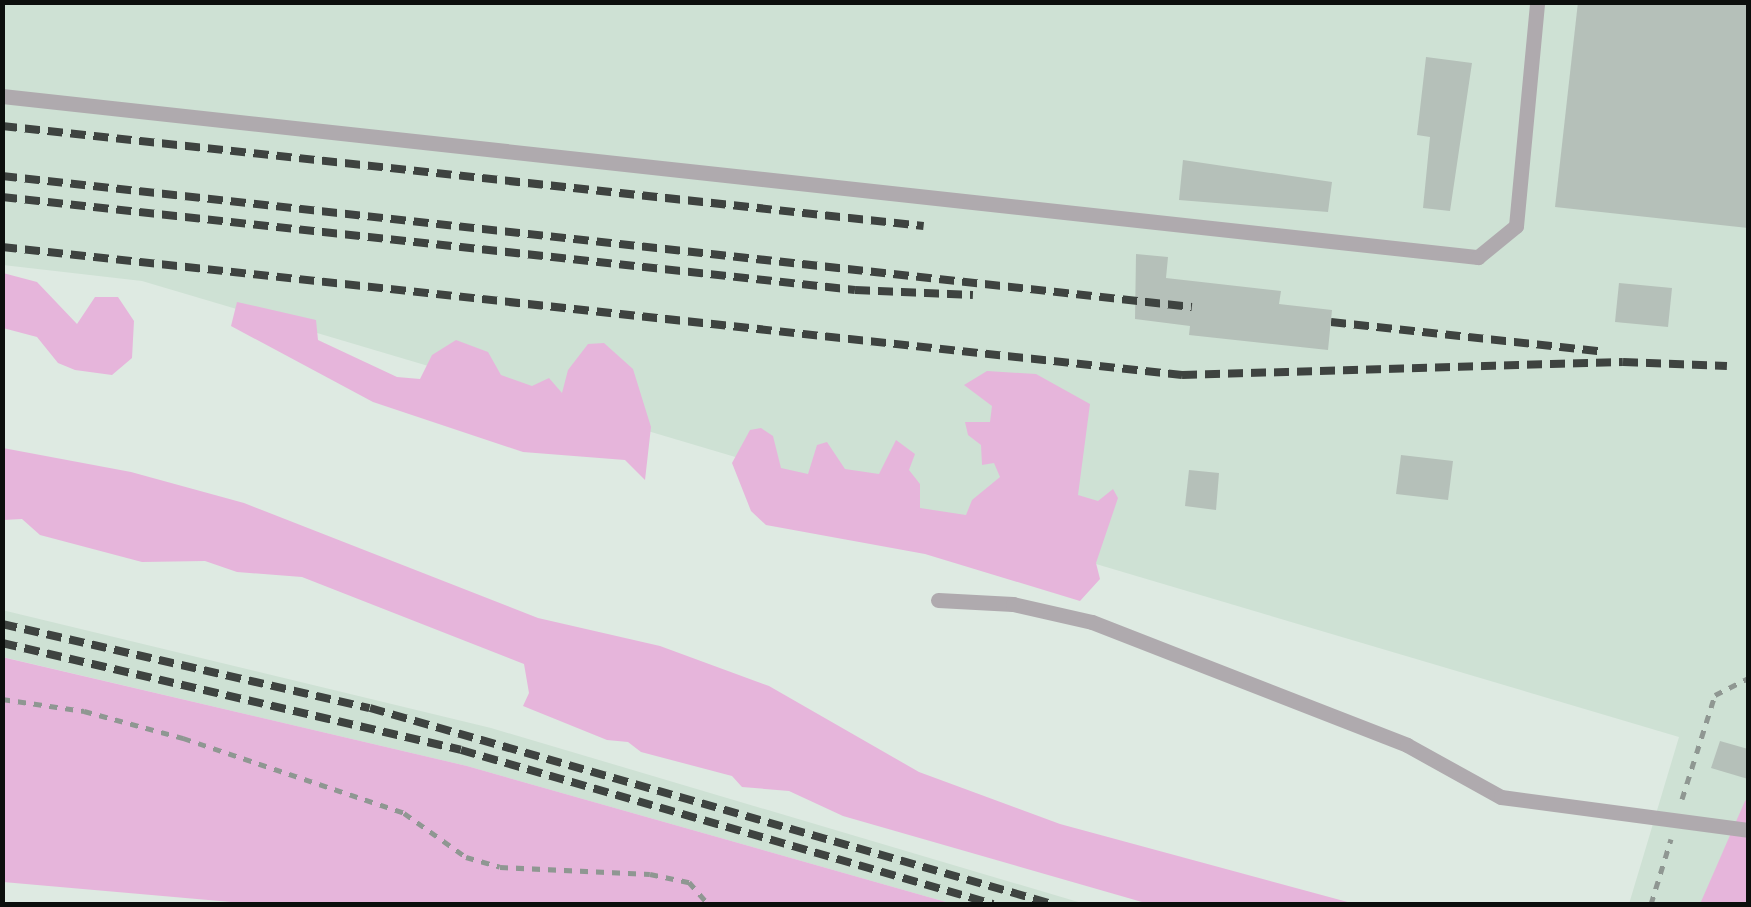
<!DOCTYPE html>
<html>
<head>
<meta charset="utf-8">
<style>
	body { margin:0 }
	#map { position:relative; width:1751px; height:907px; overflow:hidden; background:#deeae2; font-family:"Asap Condensed",sans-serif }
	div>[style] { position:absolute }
	.built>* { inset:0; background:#cee1d4 }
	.green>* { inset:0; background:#e6b5db }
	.building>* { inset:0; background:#b5c0b9 }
	.path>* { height:5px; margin-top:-2.5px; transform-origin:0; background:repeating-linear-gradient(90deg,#8f9792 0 8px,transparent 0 16px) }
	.service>* { height:15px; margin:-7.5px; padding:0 7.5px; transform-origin:7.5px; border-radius:7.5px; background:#afaaae }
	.rail>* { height:8px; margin-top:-4px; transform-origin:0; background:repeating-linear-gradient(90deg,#3e4340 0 15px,transparent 0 23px) }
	span { translate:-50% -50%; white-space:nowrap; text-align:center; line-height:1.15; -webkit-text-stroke:10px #fff; paint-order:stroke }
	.frame { position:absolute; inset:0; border:5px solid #0c0f0d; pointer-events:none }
</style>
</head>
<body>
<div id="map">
	<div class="built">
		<i style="clip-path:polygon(3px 3px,1748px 3px,1748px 904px,1629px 904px,1679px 737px,142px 281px,3px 265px)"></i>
		<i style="clip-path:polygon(2px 610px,491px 728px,1085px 904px,953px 904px,467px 766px,3px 657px)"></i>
	</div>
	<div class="green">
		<i style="clip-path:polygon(3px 273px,37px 282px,77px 324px,95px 297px,118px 297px,134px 321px,132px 358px,112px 375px,75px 370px,58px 363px,37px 337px,3px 328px)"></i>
		<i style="clip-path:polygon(237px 302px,316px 320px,318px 340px,397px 377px,420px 379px,432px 355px,456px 340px,488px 352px,501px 375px,532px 386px,549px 378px,562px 393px,568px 370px,588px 344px,604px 343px,633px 369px,651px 427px,645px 480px,625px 460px,523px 452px,373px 402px,231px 326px)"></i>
		<i style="clip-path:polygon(987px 371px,1036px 374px,1090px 404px,1078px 495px,1098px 501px,1113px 489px,1118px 498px,1096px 563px,1100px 579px,1080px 601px,925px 554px,766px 525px,751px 511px,732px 463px,750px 430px,761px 428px,773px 436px,781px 468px,808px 474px,817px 445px,827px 442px,845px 469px,879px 474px,896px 440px,915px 454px,909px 470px,920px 484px,920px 508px,966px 515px,972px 500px,1000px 477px,994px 463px,982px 465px,981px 445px,968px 435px,965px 422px,990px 422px,992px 406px,964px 385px)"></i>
		<i style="clip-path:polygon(3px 448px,131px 472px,244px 503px,538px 618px,660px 646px,769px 686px,919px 772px,1060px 824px,1355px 904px,1149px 904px,843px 816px,789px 791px,742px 787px,732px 776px,641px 752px,628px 742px,607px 740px,523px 706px,529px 693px,524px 664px,302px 577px,237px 572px,205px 561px,142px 562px,40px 535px,22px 519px,3px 520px)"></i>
		<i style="clip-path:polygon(2px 657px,467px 766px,953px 904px,254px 904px,3px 882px)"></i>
		<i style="clip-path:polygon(1748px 798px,1748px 904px,1700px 904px,1745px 801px)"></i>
	</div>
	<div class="building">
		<i style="clip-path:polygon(1578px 2px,1748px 2px,1748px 228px,1555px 207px)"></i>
		<i style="clip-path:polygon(1426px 57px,1472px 63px,1450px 211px,1423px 208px,1430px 137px,1417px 135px)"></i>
		<i style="clip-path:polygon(1183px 160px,1332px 182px,1328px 212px,1179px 200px)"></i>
		<i style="clip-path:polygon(1136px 254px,1168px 257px,1166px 278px,1281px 291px,1279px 304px,1332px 310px,1328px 350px,1189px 335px,1190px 326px,1135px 319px)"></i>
		<i style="clip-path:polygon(1619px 283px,1672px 288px,1668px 327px,1615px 322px)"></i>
		<i style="clip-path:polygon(1401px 455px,1453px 461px,1448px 500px,1396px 494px)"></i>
		<i style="clip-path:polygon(1189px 470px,1219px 473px,1216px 510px,1185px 506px)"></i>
		<i style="clip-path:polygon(1720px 741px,1748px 749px,1748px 779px,1711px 768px)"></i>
	</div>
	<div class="path">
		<i style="left:2px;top:699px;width:83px;rotate:8.3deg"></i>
		<i style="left:84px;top:711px;width:103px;rotate:15.3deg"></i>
		<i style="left:183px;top:738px;width:233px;rotate:18.7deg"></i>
		<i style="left:404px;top:813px;width:76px;rotate:35.4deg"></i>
		<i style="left:466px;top:857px;width:35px;rotate:16deg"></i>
		<i style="left:500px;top:867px;width:150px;rotate:2.7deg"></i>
		<i style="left:650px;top:874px;width:40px;rotate:12deg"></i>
		<i style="left:689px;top:882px;width:29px;rotate:49deg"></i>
		<i style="left:1682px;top:799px;width:109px;rotate:-72.4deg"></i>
		<i style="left:1715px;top:695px;width:37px;rotate:-27deg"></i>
		<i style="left:1651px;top:904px;width:68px;rotate:-72.9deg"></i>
	</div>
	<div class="service">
		<i style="left:2px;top:96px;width:1485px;rotate:6.23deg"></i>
		<i style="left:1478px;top:257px;width:49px;rotate:-39.2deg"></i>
		<i style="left:1516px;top:226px;width:225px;rotate:-84.6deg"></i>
		<i style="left:938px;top:600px;width:75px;rotate:3.1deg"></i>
		<i style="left:1013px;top:604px;width:81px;rotate:12.8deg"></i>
		<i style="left:1092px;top:622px;width:338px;rotate:21.3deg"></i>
		<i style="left:1407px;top:745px;width:107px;rotate:29deg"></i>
		<i style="left:1501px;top:797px;width:249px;rotate:7.6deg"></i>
	</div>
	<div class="rail">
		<i style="left:2px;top:126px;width:927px;rotate:6.19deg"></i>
		<i style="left:2px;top:176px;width:1197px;rotate:6.28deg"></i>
		<i style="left:2px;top:197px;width:858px;rotate:6.22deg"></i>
		<i style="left:855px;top:290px;width:118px;rotate:2.4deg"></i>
		<i style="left:2px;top:247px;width:1187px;rotate:6.19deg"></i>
		<i style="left:1182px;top:375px;width:441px;rotate:-1.7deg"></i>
		<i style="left:1623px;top:362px;width:104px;rotate:2.2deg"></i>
		<i style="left:1331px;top:322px;width:270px;rotate:6.2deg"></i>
		<i style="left:2px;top:624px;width:377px;rotate:12.9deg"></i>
		<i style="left:370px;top:708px;width:710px;rotate:16.03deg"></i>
		<i style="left:2px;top:643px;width:471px;rotate:13.1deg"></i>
		<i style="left:461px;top:750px;width:554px;rotate:16.14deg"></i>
	</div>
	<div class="frame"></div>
</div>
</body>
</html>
